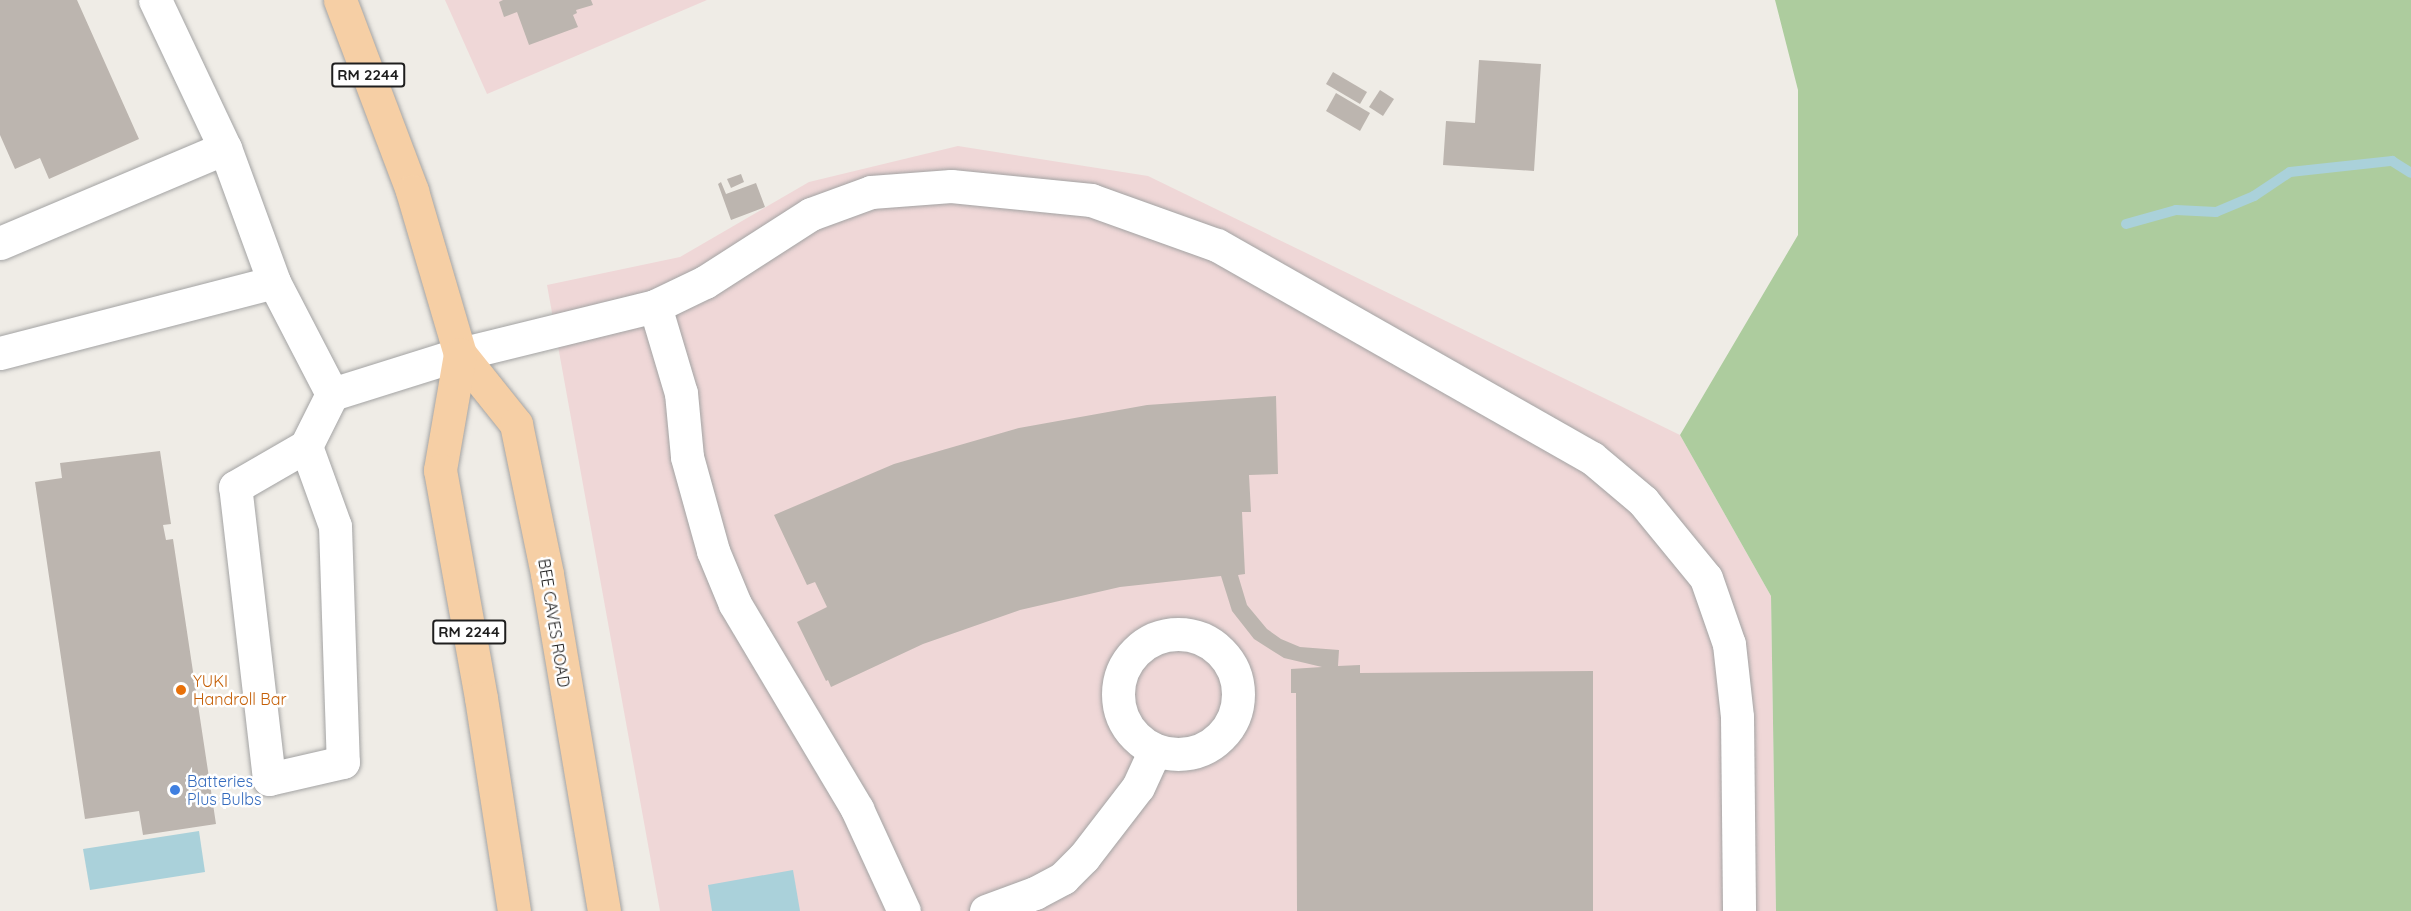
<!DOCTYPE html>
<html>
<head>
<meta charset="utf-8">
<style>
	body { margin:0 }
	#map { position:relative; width:2411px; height:911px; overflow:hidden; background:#efece6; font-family:Quicksand,sans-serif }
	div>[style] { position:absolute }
	.commercial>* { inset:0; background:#efd7d7 }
	.forest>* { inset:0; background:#adcc9e }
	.water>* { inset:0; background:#aad1da }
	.stream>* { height:10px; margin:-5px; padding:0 5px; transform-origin:5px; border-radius:5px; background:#aad1da }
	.building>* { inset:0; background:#bcb5af }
	.roads { filter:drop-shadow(0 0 2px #a3a3a3) drop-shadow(0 0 2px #a3a3a3) }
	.minor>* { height:33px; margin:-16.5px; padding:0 16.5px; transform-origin:16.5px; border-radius:16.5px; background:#fff }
	.minor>.ring { margin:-16.5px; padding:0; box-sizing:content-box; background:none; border:33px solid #fff; border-radius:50% }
	.major>* { height:33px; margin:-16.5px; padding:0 16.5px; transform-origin:16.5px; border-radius:16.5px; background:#f6cfa5 }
	.dots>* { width:16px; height:16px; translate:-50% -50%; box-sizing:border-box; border:3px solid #fff; border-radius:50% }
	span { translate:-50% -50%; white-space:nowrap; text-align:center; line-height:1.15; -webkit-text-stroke:5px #fff; paint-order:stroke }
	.shield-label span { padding:2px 4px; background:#fff; border:2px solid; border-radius:4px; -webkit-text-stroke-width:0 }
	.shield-label { font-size:15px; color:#1f1f1f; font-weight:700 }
	.street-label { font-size:16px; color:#1f1f1f }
	.food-label { font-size:16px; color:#c56008 }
	.left { translate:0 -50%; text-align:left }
	.shop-label { font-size:16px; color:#366cbe }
</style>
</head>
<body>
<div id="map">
	<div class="commercial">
		<i style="clip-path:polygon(445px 0,707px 0,487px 94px)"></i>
		<i style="clip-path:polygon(958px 146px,1148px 176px,1680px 435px,1771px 596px,1776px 911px,660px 911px,547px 285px,680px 257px,809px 182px)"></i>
	</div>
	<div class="forest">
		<i style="clip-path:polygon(1775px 0,2411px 0,2411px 911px,1776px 911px,1771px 596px,1680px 435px,1798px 235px,1798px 90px)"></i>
	</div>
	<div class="water">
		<i style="clip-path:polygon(199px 831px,205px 872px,90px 890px,83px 849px)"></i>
		<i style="clip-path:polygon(793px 870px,800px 911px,712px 911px,708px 885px)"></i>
	</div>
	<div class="stream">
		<i style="left:2126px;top:224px;width:52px;rotate:-15.6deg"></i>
		<i style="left:2176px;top:210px;width:40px;rotate:2.9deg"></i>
		<i style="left:2216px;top:212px;width:41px;rotate:-22.8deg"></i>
		<i style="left:2254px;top:196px;width:43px;rotate:-33.7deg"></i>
		<i style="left:2290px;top:172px;width:103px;rotate:-6.2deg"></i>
		<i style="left:2392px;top:161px;width:22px;rotate:32deg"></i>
	</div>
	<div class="building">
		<i style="clip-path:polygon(0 0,77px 0,139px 139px,49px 179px,40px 158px,15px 169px,0 135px)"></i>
		<i style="clip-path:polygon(503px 0,591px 0,593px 5px,576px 10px,577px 13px,573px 15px,578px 27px,529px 45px,517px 12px,504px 17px,499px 2px)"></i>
		<i style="clip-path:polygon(1479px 60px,1541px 64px,1534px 171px,1443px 165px,1446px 121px,1475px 123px)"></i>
		<i style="clip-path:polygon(1333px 72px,1367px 92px,1360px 104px,1326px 84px)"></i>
		<i style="clip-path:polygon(1380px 90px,1394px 99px,1383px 116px,1369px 107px)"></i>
		<i style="clip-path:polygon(1336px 93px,1370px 113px,1360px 131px,1326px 111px)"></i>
		<i style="clip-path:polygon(741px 174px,744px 182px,731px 188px,727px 179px)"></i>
		<i style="clip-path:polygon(721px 182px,726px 194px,756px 183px,765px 207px,731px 220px,718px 184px)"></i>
		<i style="clip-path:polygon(1276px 396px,1278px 474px,1249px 475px,1251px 512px,1242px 512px,1245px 574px,1238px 575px,1247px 605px,1267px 629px,1281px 639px,1300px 647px,1339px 650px,1338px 666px,1360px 665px,1360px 673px,1593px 671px,1593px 911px,1297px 911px,1296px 693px,1291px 693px,1291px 669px,1322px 667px,1284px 658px,1254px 639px,1232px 611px,1221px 576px,1120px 587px,1020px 610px,923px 644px,831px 687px,828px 680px,826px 681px,797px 622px,827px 607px,815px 582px,807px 585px,774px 515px,894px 464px,1019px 428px,1147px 405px)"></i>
		<i style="clip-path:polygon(160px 451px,171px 524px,163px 525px,166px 540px,173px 539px,216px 824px,143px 835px,139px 811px,85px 819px,35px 482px,62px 478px,60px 463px)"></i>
	</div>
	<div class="roads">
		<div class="minor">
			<i style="left:155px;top:0;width:164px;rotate:64.7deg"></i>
			<i style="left:0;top:243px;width:244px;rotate:-22.9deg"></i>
			<i style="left:225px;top:148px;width:143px;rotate:69.9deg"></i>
			<i style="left:274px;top:282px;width:126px;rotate:62.6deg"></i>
			<i style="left:655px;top:306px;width:91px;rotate:73.4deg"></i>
			<i style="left:681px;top:393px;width:64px;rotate:84.6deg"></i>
			<i style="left:687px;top:457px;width:98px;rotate:74.5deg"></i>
			<i style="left:713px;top:551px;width:57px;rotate:67.5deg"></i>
			<i style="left:735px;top:604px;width:239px;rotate:59.2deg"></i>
			<i style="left:857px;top:809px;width:112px;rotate:65.3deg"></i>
			<i style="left:0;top:353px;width:283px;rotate:-14.5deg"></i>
			<i style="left:306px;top:446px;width:85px;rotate:70.1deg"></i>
			<i style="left:335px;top:526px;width:236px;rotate:88.1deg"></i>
			<i style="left:343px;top:762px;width:76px;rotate:167.1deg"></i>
			<i style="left:269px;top:779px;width:294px;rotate:-96.6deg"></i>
			<i style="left:235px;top:487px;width:82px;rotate:-30deg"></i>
			<i style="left:306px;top:446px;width:58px;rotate:-63.4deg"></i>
			<i style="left:332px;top:394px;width:134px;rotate:-17.4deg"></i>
			<i style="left:460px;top:354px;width:201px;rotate:-13.8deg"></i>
			<i style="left:655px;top:306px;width:55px;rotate:-25.6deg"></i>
			<i style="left:705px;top:282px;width:126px;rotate:-32.7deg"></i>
			<i style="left:811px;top:214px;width:64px;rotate:-20.1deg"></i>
			<i style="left:871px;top:192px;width:80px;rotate:-4.3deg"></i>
			<i style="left:951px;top:186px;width:141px;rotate:5.7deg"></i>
			<i style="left:1091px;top:200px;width:134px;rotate:19.7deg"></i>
			<i style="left:1217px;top:245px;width:431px;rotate:29.6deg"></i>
			<i style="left:1592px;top:458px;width:67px;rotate:40.1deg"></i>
			<i style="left:1643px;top:501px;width:99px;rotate:50.7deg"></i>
			<i style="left:1706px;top:578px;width:70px;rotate:70.8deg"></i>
			<i style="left:1729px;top:644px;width:73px;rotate:83.7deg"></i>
			<i style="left:1737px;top:717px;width:194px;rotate:89.4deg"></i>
			<i class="ring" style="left:1118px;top:634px;width:87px;height:87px"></i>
			<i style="left:986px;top:911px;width:52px;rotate:-20.2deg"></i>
			<i style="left:1035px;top:893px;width:32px;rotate:-28deg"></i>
			<i style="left:1063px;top:878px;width:30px;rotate:-45deg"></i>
			<i style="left:1084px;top:857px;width:88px;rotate:-52.4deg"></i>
			<i style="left:1138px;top:787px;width:41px;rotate:-65.3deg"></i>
		</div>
		<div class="major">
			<i style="left:340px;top:0;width:204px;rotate:69.3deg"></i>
			<i style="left:412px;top:191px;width:170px;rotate:73.6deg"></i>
			<i style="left:460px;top:354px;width:90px;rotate:51.3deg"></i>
			<i style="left:516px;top:424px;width:153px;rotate:78.3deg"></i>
			<i style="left:547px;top:574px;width:342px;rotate:80.4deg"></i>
			<i style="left:460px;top:354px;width:118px;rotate:99.8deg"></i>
			<i style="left:440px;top:470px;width:232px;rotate:79.8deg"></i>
			<i style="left:481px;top:698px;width:216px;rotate:81.2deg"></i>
		</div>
	</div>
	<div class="dots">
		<i style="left:181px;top:690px;background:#e8710a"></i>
		<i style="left:175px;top:790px;background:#3f7fe0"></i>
	</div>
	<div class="shield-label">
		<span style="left:368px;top:75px">RM 2244</span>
		<span style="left:469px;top:632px">RM 2244</span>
	</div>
	<div class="street-label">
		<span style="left:554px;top:623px;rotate:81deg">BEE CAVES ROAD</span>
	</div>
	<div class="food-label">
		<span class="left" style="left:193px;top:690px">YUKI<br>Handroll Bar</span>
	</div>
	<div class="shop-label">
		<span class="left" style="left:187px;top:790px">Batteries<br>Plus Bulbs</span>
	</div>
</div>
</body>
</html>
